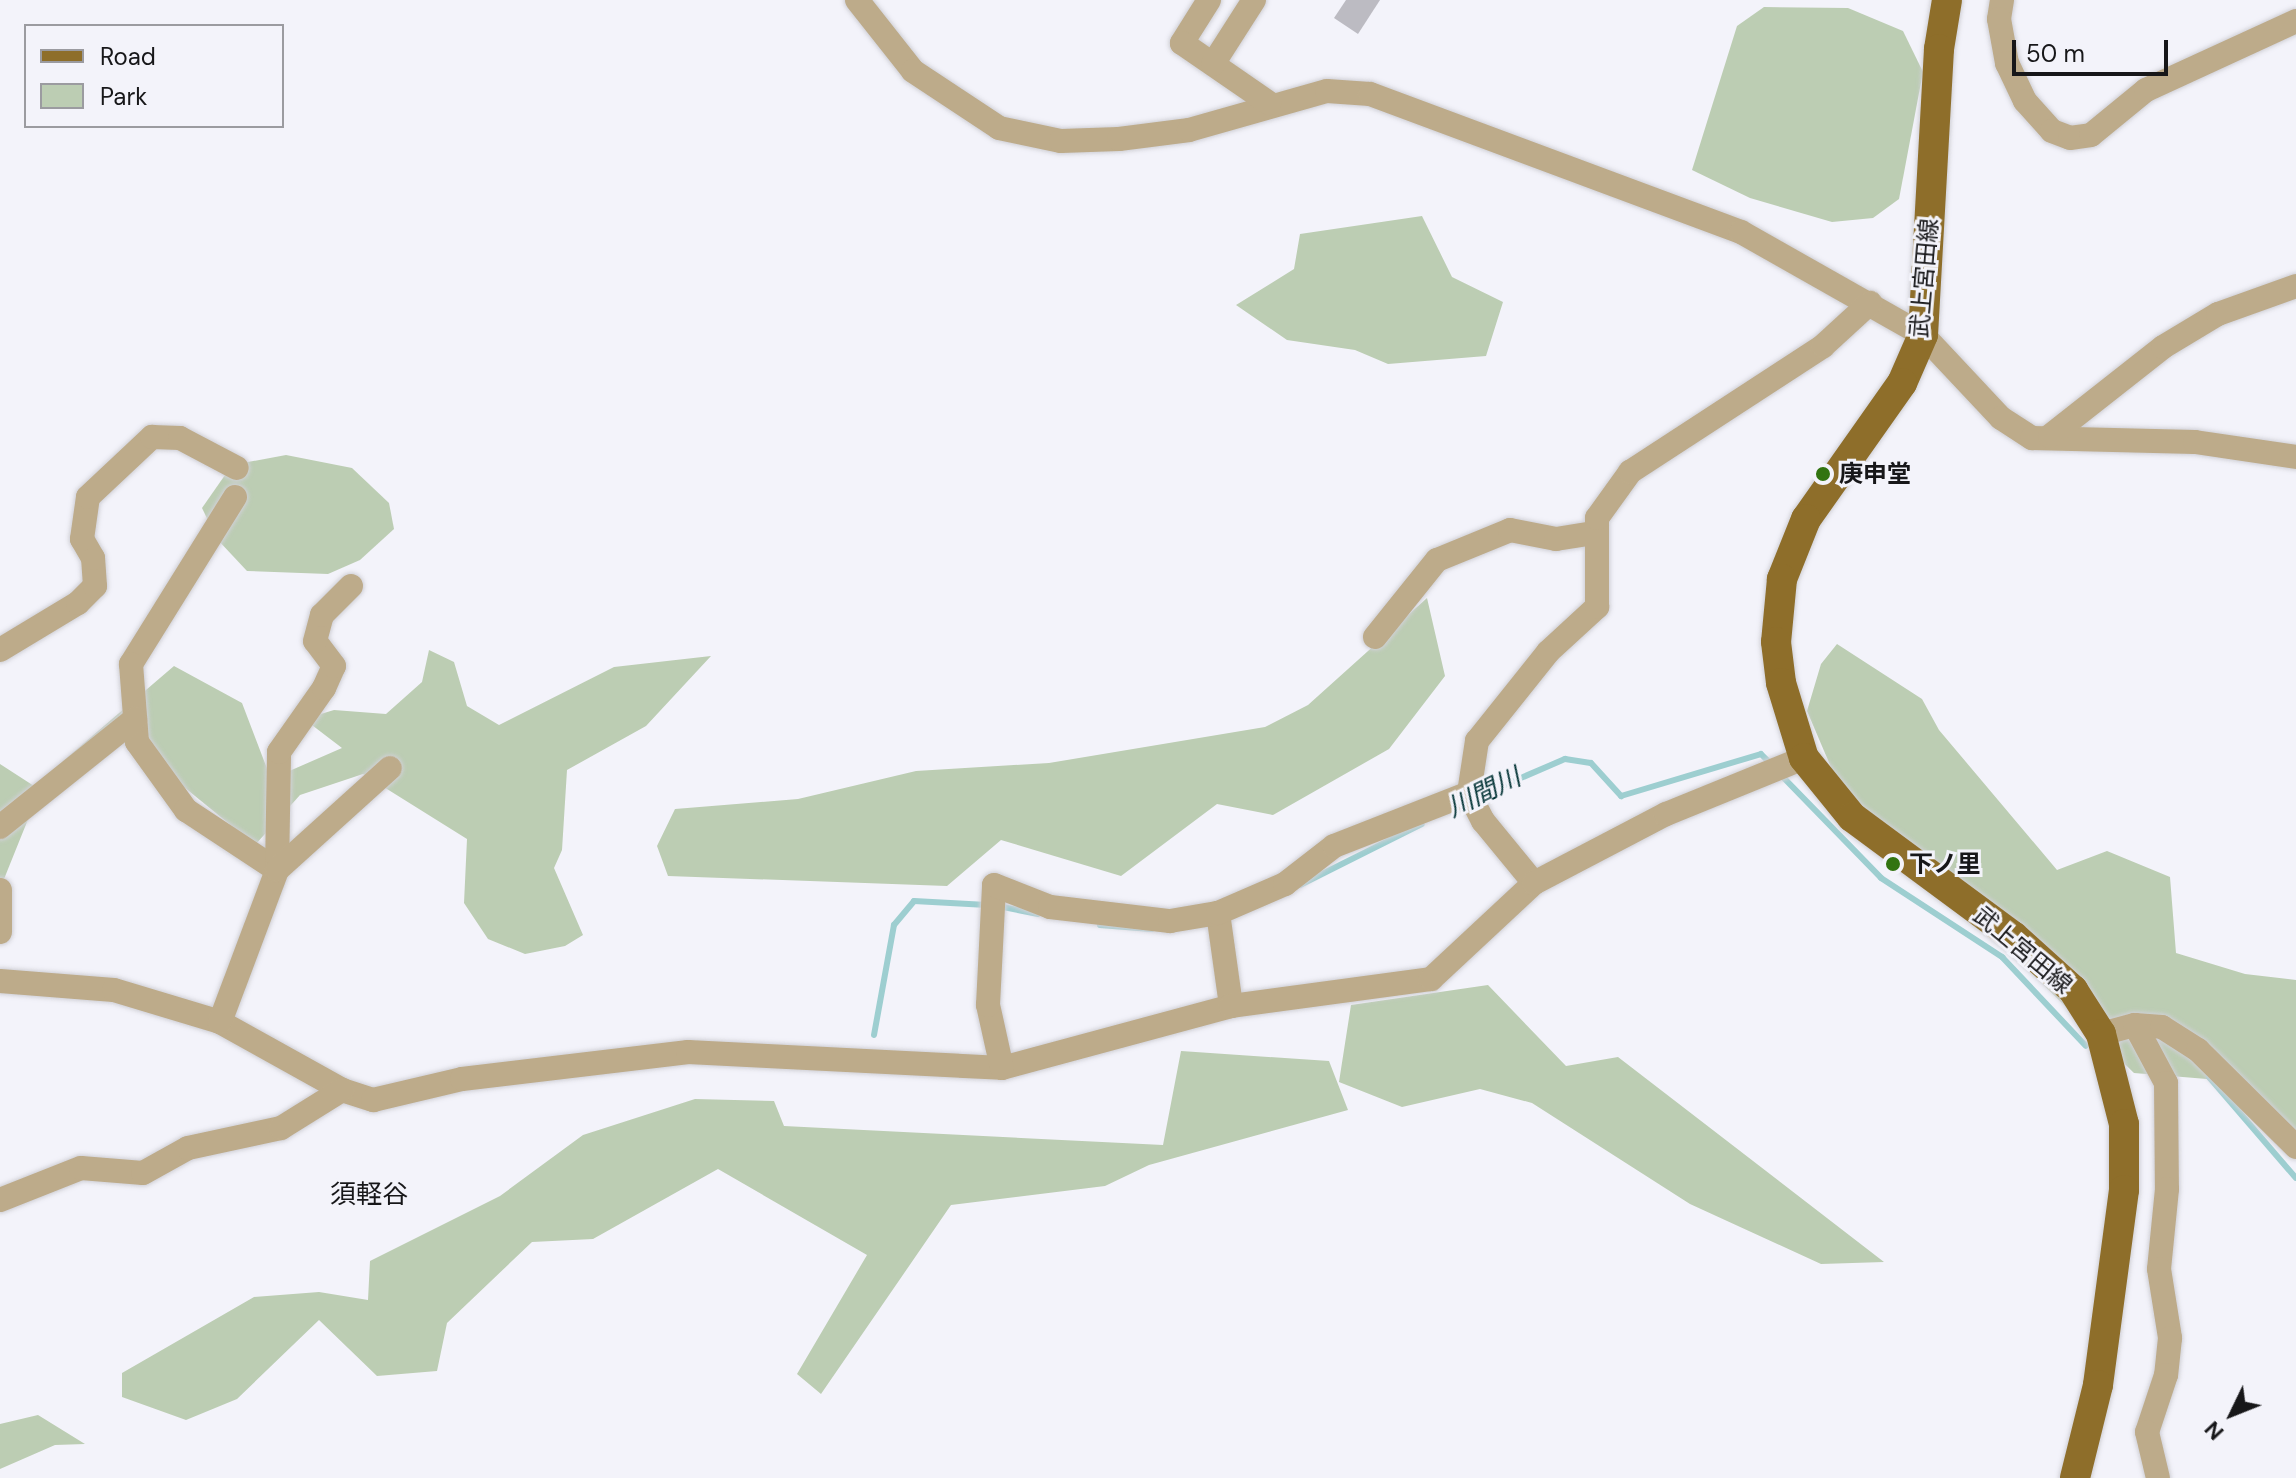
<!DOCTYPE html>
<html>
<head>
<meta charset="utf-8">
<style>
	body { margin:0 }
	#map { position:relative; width:2296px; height:1478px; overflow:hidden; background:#f3f3fa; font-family:"DM Sans","Noto Sans JP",sans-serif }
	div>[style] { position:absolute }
	.green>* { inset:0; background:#bccdb3 }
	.stream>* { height:6px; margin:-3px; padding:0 3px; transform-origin:3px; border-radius:3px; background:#9dced0 }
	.building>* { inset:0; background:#bcbbc2 }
	.roads { filter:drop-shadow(0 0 2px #d0d0d6) drop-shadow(0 0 2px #d0d0d6) }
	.minor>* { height:24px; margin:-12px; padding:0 12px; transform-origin:12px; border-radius:12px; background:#bdab8a }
	.major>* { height:30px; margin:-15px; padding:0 15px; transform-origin:15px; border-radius:15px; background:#8e6e2a }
	.dots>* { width:22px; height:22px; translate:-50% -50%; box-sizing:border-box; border:4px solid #f3f3fa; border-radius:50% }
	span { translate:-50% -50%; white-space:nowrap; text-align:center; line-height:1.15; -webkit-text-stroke:6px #f3f3fa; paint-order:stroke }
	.street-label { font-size:24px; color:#171719 }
	.poi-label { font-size:24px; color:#171719; font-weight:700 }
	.left { translate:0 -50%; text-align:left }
	.water-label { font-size:26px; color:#063638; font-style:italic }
	.neighbourhood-label { font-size:26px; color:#171719 }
	.legend { position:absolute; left:24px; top:24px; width:260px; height:104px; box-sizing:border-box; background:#f3f3fa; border:2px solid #9b9ba0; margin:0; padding:10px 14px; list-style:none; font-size:24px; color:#171719 }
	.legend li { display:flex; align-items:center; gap:16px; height:40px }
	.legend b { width:40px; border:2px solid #9b9ba0 }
	.north { position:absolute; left:2192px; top:1374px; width:80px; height:80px; -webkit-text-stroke:6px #f3f3fa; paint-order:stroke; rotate:227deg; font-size:22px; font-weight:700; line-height:32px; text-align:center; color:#171719 }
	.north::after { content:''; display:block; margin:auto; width:28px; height:36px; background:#171719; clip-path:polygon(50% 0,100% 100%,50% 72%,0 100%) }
	.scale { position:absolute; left:2012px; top:40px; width:156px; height:36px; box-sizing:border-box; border:4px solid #171719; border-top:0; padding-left:10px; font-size:24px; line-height:28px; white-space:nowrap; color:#171719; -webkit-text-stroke:6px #f3f3fa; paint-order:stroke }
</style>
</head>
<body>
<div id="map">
	<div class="green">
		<i style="clip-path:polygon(1764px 7px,1848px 8px,1903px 31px,1923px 72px,1899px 199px,1873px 218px,1832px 222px,1750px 198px,1692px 170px,1737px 26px)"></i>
		<i style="clip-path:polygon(1422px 216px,1452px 277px,1503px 302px,1486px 356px,1388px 364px,1355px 350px,1287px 340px,1236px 305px,1294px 269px,1300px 234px)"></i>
		<i style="clip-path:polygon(286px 455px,352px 468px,389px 503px,394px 529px,360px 560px,328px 574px,247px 571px,217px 539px,202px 508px,232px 465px)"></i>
		<i style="clip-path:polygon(1427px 598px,1445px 676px,1389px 749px,1273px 815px,1217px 804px,1121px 876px,1001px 840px,947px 886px,668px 876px,657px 846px,675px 809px,798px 799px,916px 771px,1049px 763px,1265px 727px,1308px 705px)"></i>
		<i style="clip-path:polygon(1837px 644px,1922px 699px,1939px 730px,2057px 870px,2107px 851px,2170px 877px,2176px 953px,2245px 974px,2296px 980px,2296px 1153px,2207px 1079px,2134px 1073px,1839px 786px,1807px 711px,1821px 664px)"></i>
		<i style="clip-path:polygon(429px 650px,454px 662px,467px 706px,499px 725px,614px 667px,711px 656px,646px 726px,567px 770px,562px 850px,554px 868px,583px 935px,565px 946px,525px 954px,488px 939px,464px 903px,467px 839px,363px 774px,300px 795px,255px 845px,124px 738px,37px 797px,0 889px,0 764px,34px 786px,174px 666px,242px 703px,271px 779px,342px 748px,304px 719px,334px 710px,386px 714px,422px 682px)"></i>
		<i style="clip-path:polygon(1488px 985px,1566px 1066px,1618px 1057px,1884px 1262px,1821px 1264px,1690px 1204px,1532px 1103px,1480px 1089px,1402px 1107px,1339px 1082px,1351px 1005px)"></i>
		<i style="clip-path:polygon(1181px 1051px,1329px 1061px,1348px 1110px,1149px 1165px,1105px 1186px,951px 1205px,821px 1394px,797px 1374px,867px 1255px,718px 1169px,593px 1239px,532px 1242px,447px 1323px,437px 1371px,377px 1376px,319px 1320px,237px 1399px,186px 1420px,122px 1397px,122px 1373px,254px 1297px,319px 1292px,368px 1300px,370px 1261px,500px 1196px,583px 1135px,695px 1099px,774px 1101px,784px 1126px,1163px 1145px)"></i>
		<i style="clip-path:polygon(38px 1415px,85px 1444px,55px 1445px,0 1469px,0 1424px)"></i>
	</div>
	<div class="stream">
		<i style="left:1780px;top:774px;width:145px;rotate:45.8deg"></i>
		<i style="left:1881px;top:878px;width:145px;rotate:33.1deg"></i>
		<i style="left:2002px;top:957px;width:122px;rotate:46.7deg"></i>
		<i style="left:1479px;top:796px;width:94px;rotate:-23.3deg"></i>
		<i style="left:1565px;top:759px;width:26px;rotate:9deg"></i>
		<i style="left:1591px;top:763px;width:45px;rotate:47.7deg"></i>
		<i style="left:1621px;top:796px;width:146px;rotate:-16.7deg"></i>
		<i style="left:1761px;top:754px;width:17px;rotate:45deg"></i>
		<i style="left:1300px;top:885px;width:136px;rotate:-26.6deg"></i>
		<i style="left:998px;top:906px;width:41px;rotate:11.3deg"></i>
		<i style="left:1100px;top:925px;width:52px;rotate:4.4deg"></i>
		<i style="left:874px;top:1035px;width:112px;rotate:-79.7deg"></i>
		<i style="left:894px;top:925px;width:31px;rotate:-50deg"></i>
		<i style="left:914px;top:901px;width:73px;rotate:3.1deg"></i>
		<i style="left:2209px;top:1077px;width:133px;rotate:49.3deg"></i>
	</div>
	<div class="building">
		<i style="clip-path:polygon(1346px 0,1380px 0,1358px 34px,1334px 18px)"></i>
	</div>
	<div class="roads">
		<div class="minor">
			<i style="left:857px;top:0;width:90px;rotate:51.7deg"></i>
			<i style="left:913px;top:71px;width:103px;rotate:33.5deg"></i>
			<i style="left:999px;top:128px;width:63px;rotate:11.8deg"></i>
			<i style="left:1061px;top:141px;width:58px;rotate:-2deg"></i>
			<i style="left:1119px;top:139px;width:71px;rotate:-7.3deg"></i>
			<i style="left:1189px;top:130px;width:143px;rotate:-15.8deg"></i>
			<i style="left:1327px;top:91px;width:43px;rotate:4deg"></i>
			<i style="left:1370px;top:94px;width:396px;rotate:20.4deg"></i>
			<i style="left:1741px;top:232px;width:209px;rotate:29.5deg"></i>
			<i style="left:1923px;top:335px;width:114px;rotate:46.8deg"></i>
			<i style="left:2001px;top:418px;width:37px;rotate:33deg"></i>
			<i style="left:2032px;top:438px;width:163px;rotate:1.4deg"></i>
			<i style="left:2195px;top:442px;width:102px;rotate:8.4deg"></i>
			<i style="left:1209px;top:0;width:51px;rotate:122.1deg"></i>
			<i style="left:1182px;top:43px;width:106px;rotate:34.6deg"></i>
			<i style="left:2002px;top:0;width:19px;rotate:99deg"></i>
			<i style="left:1999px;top:19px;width:45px;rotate:79.7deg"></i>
			<i style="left:2007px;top:63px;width:42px;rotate:64.7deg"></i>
			<i style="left:2025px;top:101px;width:40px;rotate:48deg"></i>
			<i style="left:2052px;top:131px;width:19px;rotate:21deg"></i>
			<i style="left:2070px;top:138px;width:21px;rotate:-8deg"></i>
			<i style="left:2091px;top:135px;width:71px;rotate:-39.3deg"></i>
			<i style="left:2146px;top:90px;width:165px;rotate:-24.7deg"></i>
			<i style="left:1213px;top:64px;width:76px;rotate:-57.4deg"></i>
			<i style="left:2050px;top:436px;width:144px;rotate:-38.2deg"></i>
			<i style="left:2163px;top:347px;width:64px;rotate:-31deg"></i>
			<i style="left:2218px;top:314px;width:83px;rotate:-19.7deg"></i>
			<i style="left:235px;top:497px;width:197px;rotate:121.9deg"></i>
			<i style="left:131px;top:664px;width:78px;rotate:85.6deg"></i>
			<i style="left:137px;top:742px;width:84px;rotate:54.2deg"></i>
			<i style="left:186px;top:810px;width:109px;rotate:33.4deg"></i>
			<i style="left:277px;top:870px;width:118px;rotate:-89deg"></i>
			<i style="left:279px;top:752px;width:78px;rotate:-54.9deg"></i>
			<i style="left:324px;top:688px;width:24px;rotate:-66deg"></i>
			<i style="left:334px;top:666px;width:31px;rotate:-127deg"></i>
			<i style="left:315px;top:641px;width:27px;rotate:-75deg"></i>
			<i style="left:322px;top:615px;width:41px;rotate:-45deg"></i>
			<i style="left:1375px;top:637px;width:99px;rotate:-51.2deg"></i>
			<i style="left:1437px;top:560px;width:79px;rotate:-22.3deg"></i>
			<i style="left:1510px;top:530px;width:47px;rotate:11.1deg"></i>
			<i style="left:1556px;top:539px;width:39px;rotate:-9deg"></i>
			<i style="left:0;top:650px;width:91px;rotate:-31.1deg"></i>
			<i style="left:78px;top:603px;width:24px;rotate:-45deg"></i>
			<i style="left:95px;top:586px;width:28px;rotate:-94deg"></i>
			<i style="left:93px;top:558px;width:22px;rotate:-120deg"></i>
			<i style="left:82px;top:539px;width:42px;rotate:-81.9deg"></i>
			<i style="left:88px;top:497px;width:88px;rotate:-43.2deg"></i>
			<i style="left:152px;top:437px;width:28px;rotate:2deg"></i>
			<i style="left:180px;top:438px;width:64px;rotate:27.8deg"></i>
			<i style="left:0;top:827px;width:173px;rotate:-38.7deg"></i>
			<i style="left:1534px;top:883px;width:80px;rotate:-129.4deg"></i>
			<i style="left:1483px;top:821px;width:31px;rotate:-117deg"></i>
			<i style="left:1469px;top:793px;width:53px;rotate:-81.3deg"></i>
			<i style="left:1477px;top:741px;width:114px;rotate:-51.4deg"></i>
			<i style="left:1548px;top:652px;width:67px;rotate:-42.6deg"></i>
			<i style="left:1597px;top:607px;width:89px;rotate:-90deg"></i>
			<i style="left:1597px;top:518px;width:57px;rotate:-54.3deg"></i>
			<i style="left:1630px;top:472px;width:230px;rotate:-33.1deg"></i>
			<i style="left:1823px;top:346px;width:64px;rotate:-42.5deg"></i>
			<i style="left:0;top:890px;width:42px;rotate:90deg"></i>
			<i style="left:1218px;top:913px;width:94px;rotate:82deg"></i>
			<i style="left:0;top:981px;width:114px;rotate:4.5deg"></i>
			<i style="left:114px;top:990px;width:111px;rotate:16.8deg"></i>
			<i style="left:220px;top:1022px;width:140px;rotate:29.1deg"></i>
			<i style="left:342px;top:1090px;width:33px;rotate:18deg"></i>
			<i style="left:373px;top:1100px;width:91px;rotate:-13.3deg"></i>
			<i style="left:462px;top:1079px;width:228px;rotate:-6.8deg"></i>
			<i style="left:688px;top:1052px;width:314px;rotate:2.9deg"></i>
			<i style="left:1002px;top:1068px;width:237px;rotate:-15.1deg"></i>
			<i style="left:1231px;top:1006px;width:202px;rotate:-7.7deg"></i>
			<i style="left:1431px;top:979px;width:141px;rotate:-43deg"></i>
			<i style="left:1534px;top:883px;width:149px;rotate:-27.6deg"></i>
			<i style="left:1666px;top:814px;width:149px;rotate:-22.1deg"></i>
			<i style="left:220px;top:1022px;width:162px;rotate:-69.4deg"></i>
			<i style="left:277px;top:870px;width:152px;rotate:-42.1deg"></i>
			<i style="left:2135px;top:1025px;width:27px;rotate:4deg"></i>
			<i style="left:2162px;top:1027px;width:43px;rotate:32.6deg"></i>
			<i style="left:2198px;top:1050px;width:138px;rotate:44.7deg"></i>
			<i style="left:2101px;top:1034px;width:35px;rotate:-15deg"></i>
			<i style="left:2135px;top:1025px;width:66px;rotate:61.9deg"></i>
			<i style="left:2166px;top:1083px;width:106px;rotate:89.5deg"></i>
			<i style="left:2167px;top:1189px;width:80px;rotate:95.7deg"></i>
			<i style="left:2159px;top:1269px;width:70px;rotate:80.9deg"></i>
			<i style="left:2170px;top:1338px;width:37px;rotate:96deg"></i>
			<i style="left:2166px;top:1375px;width:60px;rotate:108.4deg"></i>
			<i style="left:2147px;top:1432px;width:47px;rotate:76.6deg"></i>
			<i style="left:1002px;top:1068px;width:65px;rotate:-102.5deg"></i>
			<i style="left:988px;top:1005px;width:120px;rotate:-87.1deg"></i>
			<i style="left:994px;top:885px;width:60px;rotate:21.4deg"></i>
			<i style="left:1050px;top:907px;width:121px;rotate:6.7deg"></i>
			<i style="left:1170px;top:921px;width:49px;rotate:-9.5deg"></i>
			<i style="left:1218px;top:913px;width:73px;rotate:-23.4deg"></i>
			<i style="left:1285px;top:884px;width:62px;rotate:-37.8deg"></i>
			<i style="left:1334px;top:846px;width:145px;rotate:-21.4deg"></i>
			<i style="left:0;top:1200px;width:87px;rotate:-21.6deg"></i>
			<i style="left:81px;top:1168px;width:62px;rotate:4.6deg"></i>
			<i style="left:143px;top:1173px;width:51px;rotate:-29.1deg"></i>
			<i style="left:188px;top:1148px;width:95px;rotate:-12.1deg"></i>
			<i style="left:281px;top:1128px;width:72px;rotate:-31.9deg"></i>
		</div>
		<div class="major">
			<i style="left:1947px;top:0;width:50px;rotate:99.3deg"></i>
			<i style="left:1939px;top:49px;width:286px;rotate:93.2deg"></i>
			<i style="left:1923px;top:335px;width:52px;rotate:113.6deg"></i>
			<i style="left:1902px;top:383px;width:166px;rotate:125.2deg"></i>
			<i style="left:1806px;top:519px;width:65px;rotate:111.8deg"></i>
			<i style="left:1782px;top:579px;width:63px;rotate:95.4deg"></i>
			<i style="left:1776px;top:642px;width:41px;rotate:83deg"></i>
			<i style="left:1781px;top:683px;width:78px;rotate:73deg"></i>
			<i style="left:1804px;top:758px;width:76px;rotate:50.9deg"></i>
			<i style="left:1852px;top:817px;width:200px;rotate:36.5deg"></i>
			<i style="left:2013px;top:936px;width:81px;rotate:42deg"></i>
			<i style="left:2073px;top:990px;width:52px;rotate:57.5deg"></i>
			<i style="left:2101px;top:1034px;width:93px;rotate:75.7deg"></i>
			<i style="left:2124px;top:1124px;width:66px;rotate:90deg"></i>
			<i style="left:2124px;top:1190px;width:197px;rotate:97.6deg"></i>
			<i style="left:2098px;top:1385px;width:96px;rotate:103.9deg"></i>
		</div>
	</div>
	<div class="dots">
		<i style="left:1823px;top:474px;background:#327410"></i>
		<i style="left:1893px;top:864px;background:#327410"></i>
	</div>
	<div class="street-label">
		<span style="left:1924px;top:278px;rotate:-85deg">武上宮田線</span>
		<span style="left:2023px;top:950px;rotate:40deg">武上宮田線</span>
	</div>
	<div class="poi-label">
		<span class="left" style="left:1839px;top:474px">庚申堂</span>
		<span class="left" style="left:1909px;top:864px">下ノ里</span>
	</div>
	<div class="water-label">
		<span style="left:1484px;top:793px;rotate:-26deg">川間川</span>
	</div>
	<div class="neighbourhood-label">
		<span style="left:369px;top:1195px">須軽谷</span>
	</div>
	<ul class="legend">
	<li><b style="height:10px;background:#8e6e2a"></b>Road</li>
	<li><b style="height:22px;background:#bccdb3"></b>Park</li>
	</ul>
	<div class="north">N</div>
	<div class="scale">50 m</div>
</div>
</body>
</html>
